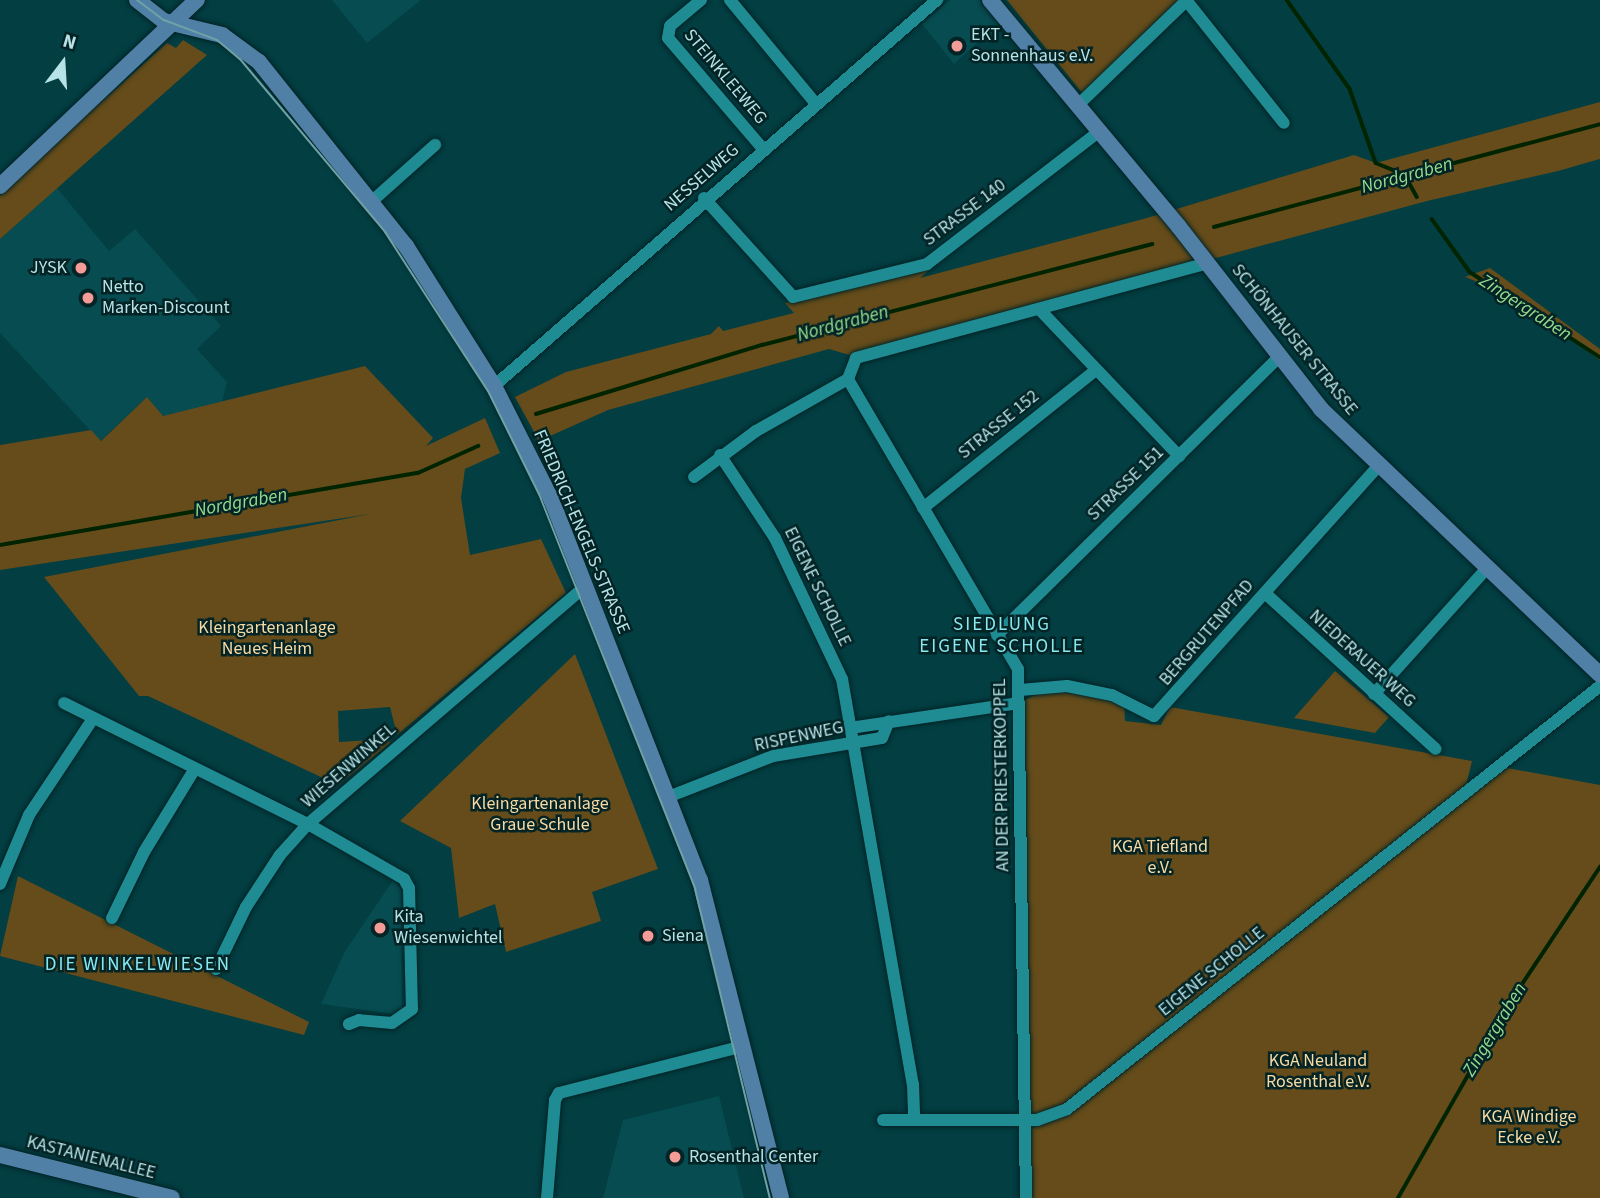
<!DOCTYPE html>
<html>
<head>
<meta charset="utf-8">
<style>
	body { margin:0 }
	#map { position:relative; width:1600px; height:1198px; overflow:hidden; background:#023e42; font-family:"Source Sans 3",sans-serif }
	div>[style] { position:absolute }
	.built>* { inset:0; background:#074c50 }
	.green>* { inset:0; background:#654c1a }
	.stream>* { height:3.5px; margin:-1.75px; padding:0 1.75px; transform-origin:1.75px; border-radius:1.75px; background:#002300 }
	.roads { filter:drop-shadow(0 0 2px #032325) drop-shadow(0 0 2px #032325) }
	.street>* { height:12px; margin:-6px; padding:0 6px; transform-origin:6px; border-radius:6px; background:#1f8c94 }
	.secondary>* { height:16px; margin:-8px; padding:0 8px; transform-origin:8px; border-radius:8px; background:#5080a6 }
	.tram>* { height:2px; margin:-1px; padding:0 1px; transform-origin:1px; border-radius:1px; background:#6fa2a6 }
	.dots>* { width:19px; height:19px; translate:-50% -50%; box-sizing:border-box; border:4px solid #032325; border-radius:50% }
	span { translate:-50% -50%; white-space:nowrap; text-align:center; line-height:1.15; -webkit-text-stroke:5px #032325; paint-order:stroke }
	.poi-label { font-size:18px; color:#b7e3e7 }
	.left { translate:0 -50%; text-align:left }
	.right { translate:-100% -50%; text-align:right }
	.street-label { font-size:18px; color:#b7e3e7 }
	.park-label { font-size:18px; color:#f8daa4 }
	.water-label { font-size:19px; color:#95db8d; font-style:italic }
	.neighbourhood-label { font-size:19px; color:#87e8f0; letter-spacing:2px }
	.north { position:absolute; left:28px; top:28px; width:70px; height:70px; -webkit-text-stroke:5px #032325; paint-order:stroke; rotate:17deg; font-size:19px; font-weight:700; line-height:28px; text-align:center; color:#b7e3e7 }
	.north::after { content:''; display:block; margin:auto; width:24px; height:32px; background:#b7e3e7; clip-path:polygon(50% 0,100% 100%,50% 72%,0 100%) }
</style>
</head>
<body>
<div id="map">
	<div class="built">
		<i style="clip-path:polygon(332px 0,421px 0,367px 43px)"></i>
		<i style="clip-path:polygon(950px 0,980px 0,999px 23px,954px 64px,922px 24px)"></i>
		<i style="clip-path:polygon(57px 188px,109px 251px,135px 229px,221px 326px,197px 349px,227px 382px,222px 403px,163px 416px,147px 397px,100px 441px,0 333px,0 239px)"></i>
		<i style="clip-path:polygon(393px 880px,401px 889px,402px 1009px,394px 1014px,321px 1004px,344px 953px)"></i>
		<i style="clip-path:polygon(719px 1096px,744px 1198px,603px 1198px,623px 1120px)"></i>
	</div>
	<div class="green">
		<i style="clip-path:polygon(1007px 0,1180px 0,1083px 94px)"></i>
		<i style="clip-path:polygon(183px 40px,207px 55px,0 239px,0 196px,7px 187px,167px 43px,176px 48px)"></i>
		<i style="clip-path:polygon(1600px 102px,1600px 159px,1558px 171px,1427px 201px,853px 356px,829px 349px,608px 410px,539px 441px,515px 397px,566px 372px,711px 334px,719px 326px,723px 331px,794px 313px,785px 303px,936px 264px,920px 278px,1147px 218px,1354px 155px,1376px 163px)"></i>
		<i style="clip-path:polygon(1490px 268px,1600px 349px,1600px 360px,1500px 291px,1465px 277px)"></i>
		<i style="clip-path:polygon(365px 366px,433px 438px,426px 446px,485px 418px,500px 453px,465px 469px,461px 498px,470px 555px,541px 539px,566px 593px,397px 735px,390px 707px,338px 711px,339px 742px,388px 739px,390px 743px,338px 785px,148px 696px,139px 696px,44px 577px,370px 514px,0 570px,0 445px,91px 430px,101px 441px,147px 397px,163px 416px)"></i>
		<i style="clip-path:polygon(575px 654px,658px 869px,592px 892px,601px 921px,506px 952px,495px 904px,459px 918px,451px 848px,400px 821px)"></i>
		<i style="clip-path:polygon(1335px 671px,1389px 717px,1375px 733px,1294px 718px)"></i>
		<i style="clip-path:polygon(1061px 690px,1124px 704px,1125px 721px,1161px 725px,1170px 707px,1472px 761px,1466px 785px,1066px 1106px,1029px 1116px,1025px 700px,1043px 691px)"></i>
		<i style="clip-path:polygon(1502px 767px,1600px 785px,1600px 1198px,1030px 1198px,1029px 1124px,1068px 1111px)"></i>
		<i style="clip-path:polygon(18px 876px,309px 1022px,304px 1035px,0 956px)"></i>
	</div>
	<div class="stream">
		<i style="left:1287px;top:0;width:109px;rotate:54.7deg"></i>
		<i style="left:1350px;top:89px;width:78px;rotate:70.6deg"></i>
		<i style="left:1376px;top:163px;width:31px;rotate:22deg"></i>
		<i style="left:1405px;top:175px;width:25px;rotate:61deg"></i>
		<i style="left:1432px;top:219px;width:65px;rotate:54.4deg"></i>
		<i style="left:1470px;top:272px;width:155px;rotate:33.2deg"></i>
		<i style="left:1214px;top:227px;width:400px;rotate:-14.9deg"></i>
		<i style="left:536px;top:414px;width:236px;rotate:-17deg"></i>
		<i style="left:762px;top:345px;width:403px;rotate:-14.5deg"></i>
		<i style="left:0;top:545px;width:424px;rotate:-9.8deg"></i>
		<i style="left:418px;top:473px;width:66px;rotate:-24.2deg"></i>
		<i style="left:1398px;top:1198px;width:220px;rotate:-60.3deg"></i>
		<i style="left:1507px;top:1007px;width:168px;rotate:-56.4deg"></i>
	</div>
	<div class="roads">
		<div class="street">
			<i style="left:701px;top:0;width:40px;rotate:140deg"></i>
			<i style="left:670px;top:26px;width:12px;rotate:99deg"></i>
			<i style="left:668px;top:38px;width:146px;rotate:49.4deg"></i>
			<i style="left:730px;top:0;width:135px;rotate:50.4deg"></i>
			<i style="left:1186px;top:0;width:157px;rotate:51.5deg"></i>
			<i style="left:1077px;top:106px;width:153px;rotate:-43.9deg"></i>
			<i style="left:704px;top:198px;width:133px;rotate:48deg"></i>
			<i style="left:793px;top:297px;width:138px;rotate:-13.8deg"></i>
			<i style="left:927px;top:264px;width:218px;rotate:-37.6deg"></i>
			<i style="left:371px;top:202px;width:86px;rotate:-41.7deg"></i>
			<i style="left:1040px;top:310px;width:202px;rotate:46.4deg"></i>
			<i style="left:494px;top:386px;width:588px;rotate:-41.07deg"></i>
			<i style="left:720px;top:455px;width:100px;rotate:56.5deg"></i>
			<i style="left:775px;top:538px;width:156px;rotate:64.6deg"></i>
			<i style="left:842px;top:679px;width:411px;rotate:80.1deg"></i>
			<i style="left:913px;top:1084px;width:35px;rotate:88deg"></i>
			<i style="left:694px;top:477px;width:77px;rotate:-36.6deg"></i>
			<i style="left:756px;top:431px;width:106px;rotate:-29.5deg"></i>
			<i style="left:923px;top:508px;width:221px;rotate:-38.6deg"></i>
			<i style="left:1265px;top:593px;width:231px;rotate:42.4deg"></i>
			<i style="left:997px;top:635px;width:396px;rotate:-44.6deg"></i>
			<i style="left:1020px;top:690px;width:47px;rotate:-4.9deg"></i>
			<i style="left:1067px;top:686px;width:46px;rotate:11.3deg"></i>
			<i style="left:1112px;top:695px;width:47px;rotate:26.6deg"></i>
			<i style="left:1154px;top:716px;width:337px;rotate:-48.1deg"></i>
			<i style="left:1374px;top:694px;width:169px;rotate:-48.1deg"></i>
			<i style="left:64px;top:703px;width:272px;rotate:26.4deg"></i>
			<i style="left:308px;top:824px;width:111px;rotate:29.8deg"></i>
			<i style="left:404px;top:879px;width:10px;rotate:61deg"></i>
			<i style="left:409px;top:888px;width:121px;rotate:88.6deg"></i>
			<i style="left:412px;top:1009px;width:24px;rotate:145deg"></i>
			<i style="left:392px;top:1023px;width:33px;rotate:-175deg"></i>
			<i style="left:359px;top:1020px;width:11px;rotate:158deg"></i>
			<i style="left:850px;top:728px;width:171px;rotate:-8.4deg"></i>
			<i style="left:668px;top:797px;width:113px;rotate:-21.3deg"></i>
			<i style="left:773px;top:756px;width:110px;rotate:-9.4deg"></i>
			<i style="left:882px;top:738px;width:18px;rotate:-68deg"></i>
			<i style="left:0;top:884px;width:75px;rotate:-67.2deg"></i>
			<i style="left:29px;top:815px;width:114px;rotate:-56.4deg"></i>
			<i style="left:112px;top:918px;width:73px;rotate:-64.1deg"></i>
			<i style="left:144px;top:852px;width:96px;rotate:-58.6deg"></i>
			<i style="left:216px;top:969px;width:69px;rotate:-64.2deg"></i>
			<i style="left:246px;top:907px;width:62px;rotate:-56.8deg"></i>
			<i style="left:280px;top:855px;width:42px;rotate:-47.9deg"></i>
			<i style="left:308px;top:824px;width:365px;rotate:-40.6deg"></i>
			<i style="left:883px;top:1120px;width:154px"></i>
			<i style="left:1037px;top:1120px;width:32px;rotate:-20deg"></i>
			<i style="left:1067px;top:1109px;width:680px;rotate:-38.44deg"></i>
			<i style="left:547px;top:1198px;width:98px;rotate:-85.3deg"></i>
			<i style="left:555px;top:1100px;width:8px;rotate:-60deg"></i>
			<i style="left:559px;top:1093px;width:191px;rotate:-14.3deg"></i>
			<i style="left:1026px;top:1198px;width:529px;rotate:-90.87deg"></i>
			<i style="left:1018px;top:669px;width:336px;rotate:-120.4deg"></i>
			<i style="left:848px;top:379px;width:22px;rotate:-69deg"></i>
			<i style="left:856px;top:358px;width:364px;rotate:-15.1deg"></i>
		</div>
		<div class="secondary">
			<i style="left:137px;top:0;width:34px;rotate:38deg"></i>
			<i style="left:164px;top:21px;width:60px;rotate:13.6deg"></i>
			<i style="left:222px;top:35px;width:46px;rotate:36.1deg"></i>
			<i style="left:259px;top:62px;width:236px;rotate:51.4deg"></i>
			<i style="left:406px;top:246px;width:165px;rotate:57.8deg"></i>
			<i style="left:494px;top:386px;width:129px;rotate:63.2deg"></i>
			<i style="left:552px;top:501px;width:407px;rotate:68.7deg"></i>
			<i style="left:700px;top:880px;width:328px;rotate:75.7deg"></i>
			<i style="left:990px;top:0;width:295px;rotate:50.2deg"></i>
			<i style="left:1179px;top:227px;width:231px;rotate:52deg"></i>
			<i style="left:1321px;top:409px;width:385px;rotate:43.6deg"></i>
			<i style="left:0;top:186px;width:271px;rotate:-43.4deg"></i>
			<i style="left:0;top:1155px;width:177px;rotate:14deg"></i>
		</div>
	</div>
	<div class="tram">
		<i style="left:137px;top:0;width:34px;rotate:37deg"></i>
		<i style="left:164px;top:20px;width:57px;rotate:20.7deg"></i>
		<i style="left:217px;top:40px;width:30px;rotate:40deg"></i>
		<i style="left:240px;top:59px;width:226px;rotate:50deg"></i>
		<i style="left:385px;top:232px;width:189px;rotate:57.1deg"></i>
		<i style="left:488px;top:391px;width:115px;rotate:63.7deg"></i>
		<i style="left:539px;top:494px;width:425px;rotate:68.4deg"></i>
		<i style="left:695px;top:889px;width:318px;rotate:76.4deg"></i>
	</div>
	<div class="dots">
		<i style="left:957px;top:46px;background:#f59b98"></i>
		<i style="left:81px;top:268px;background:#f59b98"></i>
		<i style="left:88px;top:298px;background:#f59b98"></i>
		<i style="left:380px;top:928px;background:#f59b98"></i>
		<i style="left:648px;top:936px;background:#f59b98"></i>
		<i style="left:675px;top:1157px;background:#f59b98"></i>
	</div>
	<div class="poi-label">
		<span class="left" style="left:971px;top:46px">EKT -<br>Sonnenhaus e.V.</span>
		<span class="right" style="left:67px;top:268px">JYSK</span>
		<span class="left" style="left:102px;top:298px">Netto<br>Marken-Discount</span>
		<span class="left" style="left:394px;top:928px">Kita<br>Wiesenwichtel</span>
		<span class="left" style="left:662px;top:936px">Siena</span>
		<span class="left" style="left:689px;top:1157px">Rosenthal Center</span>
	</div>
	<div class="street-label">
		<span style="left:725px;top:77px;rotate:50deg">STEINKLEEWEG</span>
		<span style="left:702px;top:178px;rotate:-41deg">NESSELWEG</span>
		<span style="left:965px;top:213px;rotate:-37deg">STRASSE 140</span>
		<span style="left:1294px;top:340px;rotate:51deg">SCHÖNHAUSER STRASSE</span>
		<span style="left:999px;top:425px;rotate:-39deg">STRASSE 152</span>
		<span style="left:1126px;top:484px;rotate:-44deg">STRASSE 151</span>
		<span style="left:581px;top:532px;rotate:67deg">FRIEDRICH-ENGELS-STRASSE</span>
		<span style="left:817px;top:587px;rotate:64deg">EIGENE SCHOLLE</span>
		<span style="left:1207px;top:633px;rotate:-49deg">BERGRUTENPFAD</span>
		<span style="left:1362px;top:659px;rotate:42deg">NIEDERAUER WEG</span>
		<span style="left:799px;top:737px;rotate:-12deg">RISPENWEG</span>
		<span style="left:349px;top:766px;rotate:-41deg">WIESENWINKEL</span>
		<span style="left:1002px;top:775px;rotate:-91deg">AN DER PRIESTERKOPPEL</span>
		<span style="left:1212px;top:972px;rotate:-39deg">EIGENE SCHOLLE</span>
		<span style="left:91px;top:1158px;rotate:14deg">KASTANIENALLEE</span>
	</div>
	<div class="park-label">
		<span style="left:267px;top:639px">Kleingartenanlage<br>Neues Heim</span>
		<span style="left:540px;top:815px">Kleingartenanlage<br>Graue Schule</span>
		<span style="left:1160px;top:858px">KGA Tiefland<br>e.V.</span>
		<span style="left:1318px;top:1072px">KGA Neuland<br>Rosenthal e.V.</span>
		<span style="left:1529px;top:1128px">KGA Windige<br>Ecke e.V.</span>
	</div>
	<div class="water-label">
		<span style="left:1407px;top:176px;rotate:-15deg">Nordgraben</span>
		<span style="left:1525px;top:308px;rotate:33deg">Zingergraben</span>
		<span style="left:843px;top:324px;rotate:-15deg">Nordgraben</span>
		<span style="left:241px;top:503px;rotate:-10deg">Nordgraben</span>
		<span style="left:1495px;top:1030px;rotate:-59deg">Zingergraben</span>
	</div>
	<div class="neighbourhood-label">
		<span style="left:1002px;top:636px">SIEDLUNG<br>EIGENE SCHOLLE</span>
		<span style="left:138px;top:965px">DIE WINKELWIESEN</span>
	</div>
	<div class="north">N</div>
</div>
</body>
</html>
